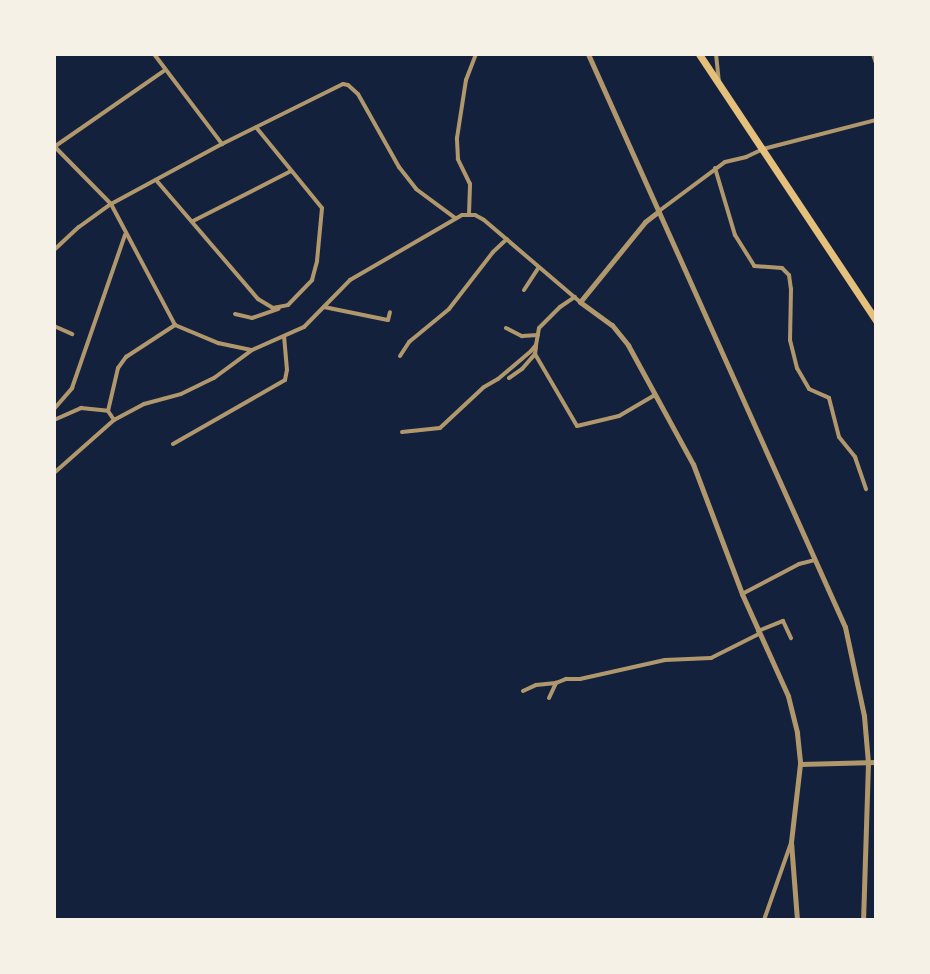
<!DOCTYPE html>
<html>
<head>
<meta charset="utf-8">
<style>
	body { margin:0 }
	#map { position:relative; width:930px; height:974px; overflow:hidden; background:#14213d; font-family:Bitter,serif }
	div>[style] { position:absolute }
	.minor>* { height:4px; margin:-2px; padding:0 2px; transform-origin:2px; border-radius:2px; background:#b1986c }
	.tertiary>* { height:5px; margin:-2.5px; padding:0 2.5px; transform-origin:2.5px; border-radius:2.5px; background:#b1986c }
	.trunk>* { height:7px; margin:-3.5px; padding:0 3.5px; transform-origin:3.5px; border-radius:3.5px; background:#e5c07b }
	span { translate:-50% -50%; white-space:nowrap; text-align:center; line-height:1.15; -webkit-text-stroke:4.5px #f6f1e7; paint-order:stroke }
	.frame { position:absolute; inset:0; border:56px solid #f6f1e7; pointer-events:none }
</style>
</head>
<body>
<div id="map">
	<div class="minor">
		<i style="left:154px;top:54px;width:113px;rotate:52.9deg"></i>
		<i style="left:716px;top:54px;width:28px;rotate:84deg"></i>
		<i style="left:873px;top:54px;width:9px;rotate:72deg"></i>
		<i style="left:54px;top:146px;width:81px;rotate:45.5deg"></i>
		<i style="left:111px;top:204px;width:137px;rotate:62.1deg"></i>
		<i style="left:175px;top:325px;width:47px;rotate:22.7deg"></i>
		<i style="left:218px;top:343px;width:34px;rotate:12deg"></i>
		<i style="left:54px;top:147px;width:135px;rotate:-34.7deg"></i>
		<i style="left:715px;top:168px;width:70px;rotate:73.4deg"></i>
		<i style="left:735px;top:235px;width:36px;rotate:58deg"></i>
		<i style="left:754px;top:266px;width:28px;rotate:4deg"></i>
		<i style="left:782px;top:268px;width:10px;rotate:45deg"></i>
		<i style="left:789px;top:275px;width:14px;rotate:82deg"></i>
		<i style="left:791px;top:289px;width:51px;rotate:91.1deg"></i>
		<i style="left:790px;top:340px;width:29px;rotate:76deg"></i>
		<i style="left:797px;top:368px;width:24px;rotate:60deg"></i>
		<i style="left:809px;top:389px;width:22px;rotate:24deg"></i>
		<i style="left:829px;top:398px;width:40px;rotate:75.6deg"></i>
		<i style="left:839px;top:437px;width:26px;rotate:51deg"></i>
		<i style="left:855px;top:457px;width:34px;rotate:71deg"></i>
		<i style="left:156px;top:180px;width:157px;rotate:49.4deg"></i>
		<i style="left:258px;top:299px;width:17px;rotate:31deg"></i>
		<i style="left:273px;top:308px;width:15px;rotate:-11deg"></i>
		<i style="left:288px;top:305px;width:35px;rotate:-46deg"></i>
		<i style="left:312px;top:280px;width:20px;rotate:-75deg"></i>
		<i style="left:317px;top:261px;width:53px;rotate:-84.6deg"></i>
		<i style="left:322px;top:208px;width:104px;rotate:-129.2deg"></i>
		<i style="left:659px;top:211px;width:82px;rotate:-36.6deg"></i>
		<i style="left:725px;top:162px;width:22px;rotate:-13deg"></i>
		<i style="left:746px;top:157px;width:19px;rotate:-25deg"></i>
		<i style="left:763px;top:149px;width:117px;rotate:-14.4deg"></i>
		<i style="left:469px;top:214px;width:30px;rotate:-88deg"></i>
		<i style="left:470px;top:184px;width:28px;rotate:-116deg"></i>
		<i style="left:458px;top:159px;width:21px;rotate:-93deg"></i>
		<i style="left:457px;top:138px;width:59px;rotate:-81.2deg"></i>
		<i style="left:466px;top:80px;width:28px;rotate:-69deg"></i>
		<i style="left:193px;top:221px;width:110px;rotate:-27deg"></i>
		<i style="left:54px;top:250px;width:34px;rotate:-43deg"></i>
		<i style="left:79px;top:227px;width:39px;rotate:-36deg"></i>
		<i style="left:111px;top:204px;width:126px;rotate:-28.4deg"></i>
		<i style="left:222px;top:144px;width:135px;rotate:-26.4deg"></i>
		<i style="left:343px;top:84px;width:5px;rotate:11deg"></i>
		<i style="left:348px;top:85px;width:13px;rotate:42deg"></i>
		<i style="left:358px;top:94px;width:84px;rotate:60.7deg"></i>
		<i style="left:399px;top:167px;width:28px;rotate:52deg"></i>
		<i style="left:416px;top:189px;width:49px;rotate:36.6deg"></i>
		<i style="left:524px;top:290px;width:27px;rotate:-57deg"></i>
		<i style="left:324px;top:307px;width:65px;rotate:11.5deg"></i>
		<i style="left:388px;top:320px;width:8px;rotate:-76deg"></i>
		<i style="left:235px;top:314px;width:17px;rotate:13deg"></i>
		<i style="left:252px;top:318px;width:28px;rotate:-19deg"></i>
		<i style="left:54px;top:326px;width:20px;rotate:24deg"></i>
		<i style="left:506px;top:328px;width:18px;rotate:27deg"></i>
		<i style="left:522px;top:336px;width:16px;rotate:-4deg"></i>
		<i style="left:536px;top:347px;width:7px;rotate:98deg"></i>
		<i style="left:535px;top:354px;width:83px;rotate:59.7deg"></i>
		<i style="left:577px;top:426px;width:43px;rotate:-13.4deg"></i>
		<i style="left:619px;top:416px;width:42px;rotate:-30.3deg"></i>
		<i style="left:400px;top:356px;width:17px;rotate:-57deg"></i>
		<i style="left:409px;top:342px;width:52px;rotate:-39.5deg"></i>
		<i style="left:449px;top:309px;width:72px;rotate:-52.3deg"></i>
		<i style="left:493px;top:252px;width:19px;rotate:-43deg"></i>
		<i style="left:509px;top:378px;width:16px;rotate:-35deg"></i>
		<i style="left:522px;top:369px;width:20px;rotate:-49deg"></i>
		<i style="left:54px;top:409px;width:28px;rotate:-49deg"></i>
		<i style="left:72px;top:388px;width:162px;rotate:-70.9deg"></i>
		<i style="left:108px;top:411px;width:44px;rotate:-76.9deg"></i>
		<i style="left:118px;top:368px;width:14px;rotate:-54deg"></i>
		<i style="left:126px;top:357px;width:59px;rotate:-33.1deg"></i>
		<i style="left:54px;top:420px;width:30px;rotate:-24deg"></i>
		<i style="left:81px;top:408px;width:27px;rotate:6deg"></i>
		<i style="left:108px;top:411px;width:11px;rotate:56deg"></i>
		<i style="left:402px;top:432px;width:38px;rotate:-6deg"></i>
		<i style="left:440px;top:428px;width:60px;rotate:-43deg"></i>
		<i style="left:484px;top:387px;width:16px;rotate:-30deg"></i>
		<i style="left:498px;top:379px;width:43px;rotate:-40.3deg"></i>
		<i style="left:531px;top:351px;width:8px;rotate:-50deg"></i>
		<i style="left:536px;top:345px;width:17px;rotate:-80deg"></i>
		<i style="left:539px;top:328px;width:30px;rotate:-45deg"></i>
		<i style="left:560px;top:307px;width:18px;rotate:-34deg"></i>
		<i style="left:173px;top:444px;width:129px;rotate:-29.7deg"></i>
		<i style="left:285px;top:380px;width:10px;rotate:-79deg"></i>
		<i style="left:287px;top:370px;width:33px;rotate:-95deg"></i>
		<i style="left:54px;top:473px;width:80px;rotate:-41.5deg"></i>
		<i style="left:114px;top:420px;width:34px;rotate:-28deg"></i>
		<i style="left:144px;top:404px;width:38px;rotate:-15deg"></i>
		<i style="left:181px;top:394px;width:37px;rotate:-26deg"></i>
		<i style="left:214px;top:378px;width:47px;rotate:-36.4deg"></i>
		<i style="left:252px;top:350px;width:57px;rotate:-23.9deg"></i>
		<i style="left:304px;top:327px;width:66px;rotate:-45.6deg"></i>
		<i style="left:350px;top:280px;width:129px;rotate:-30.1deg"></i>
		<i style="left:462px;top:215px;width:13px"></i>
		<i style="left:475px;top:215px;width:10px;rotate:29deg"></i>
		<i style="left:484px;top:220px;width:126px;rotate:40.5deg"></i>
		<i style="left:742px;top:594px;width:64px;rotate:-27.8deg"></i>
		<i style="left:799px;top:564px;width:16px;rotate:-14deg"></i>
		<i style="left:758px;top:631px;width:27px;rotate:-22deg"></i>
		<i style="left:783px;top:621px;width:19px;rotate:65deg"></i>
		<i style="left:523px;top:691px;width:14px;rotate:-25deg"></i>
		<i style="left:536px;top:685px;width:20px;rotate:-6deg"></i>
		<i style="left:549px;top:698px;width:17px;rotate:-65deg"></i>
		<i style="left:556px;top:683px;width:11px;rotate:-22deg"></i>
		<i style="left:566px;top:679px;width:14px"></i>
		<i style="left:580px;top:679px;width:87px;rotate:-12.6deg"></i>
		<i style="left:665px;top:660px;width:46px;rotate:-2.5deg"></i>
		<i style="left:711px;top:658px;width:54px;rotate:-26.6deg"></i>
		<i style="left:764px;top:920px;width:82px;rotate:-70.7deg"></i>
	</div>
	<div class="tertiary">
		<i style="left:588px;top:54px;width:628px;rotate:65.84deg"></i>
		<i style="left:845px;top:627px;width:91px;rotate:77.9deg"></i>
		<i style="left:864px;top:716px;width:47px;rotate:85.1deg"></i>
		<i style="left:868px;top:763px;width:157px;rotate:91.8deg"></i>
		<i style="left:659px;top:211px;width:18px;rotate:142deg"></i>
		<i style="left:645px;top:222px;width:103px;rotate:129.1deg"></i>
		<i style="left:580px;top:302px;width:39px;rotate:36deg"></i>
		<i style="left:612px;top:325px;width:26px;rotate:51deg"></i>
		<i style="left:628px;top:345px;width:136px;rotate:61.4deg"></i>
		<i style="left:693px;top:464px;width:139px;rotate:69.3deg"></i>
		<i style="left:742px;top:594px;width:112px;rotate:65.7deg"></i>
		<i style="left:788px;top:696px;width:38px;rotate:76deg"></i>
		<i style="left:797px;top:733px;width:31px;rotate:84deg"></i>
		<i style="left:800px;top:764px;width:79px;rotate:96.6deg"></i>
		<i style="left:791px;top:842px;width:78px;rotate:85.6deg"></i>
		<i style="left:800px;top:764px;width:76px;rotate:-1.5deg"></i>
	</div>
	<div class="trunk">
		<i style="left:699px;top:54px;width:320px;rotate:56.4deg"></i>
	</div>
	<div class="frame"></div>
</div>
</body>
</html>
